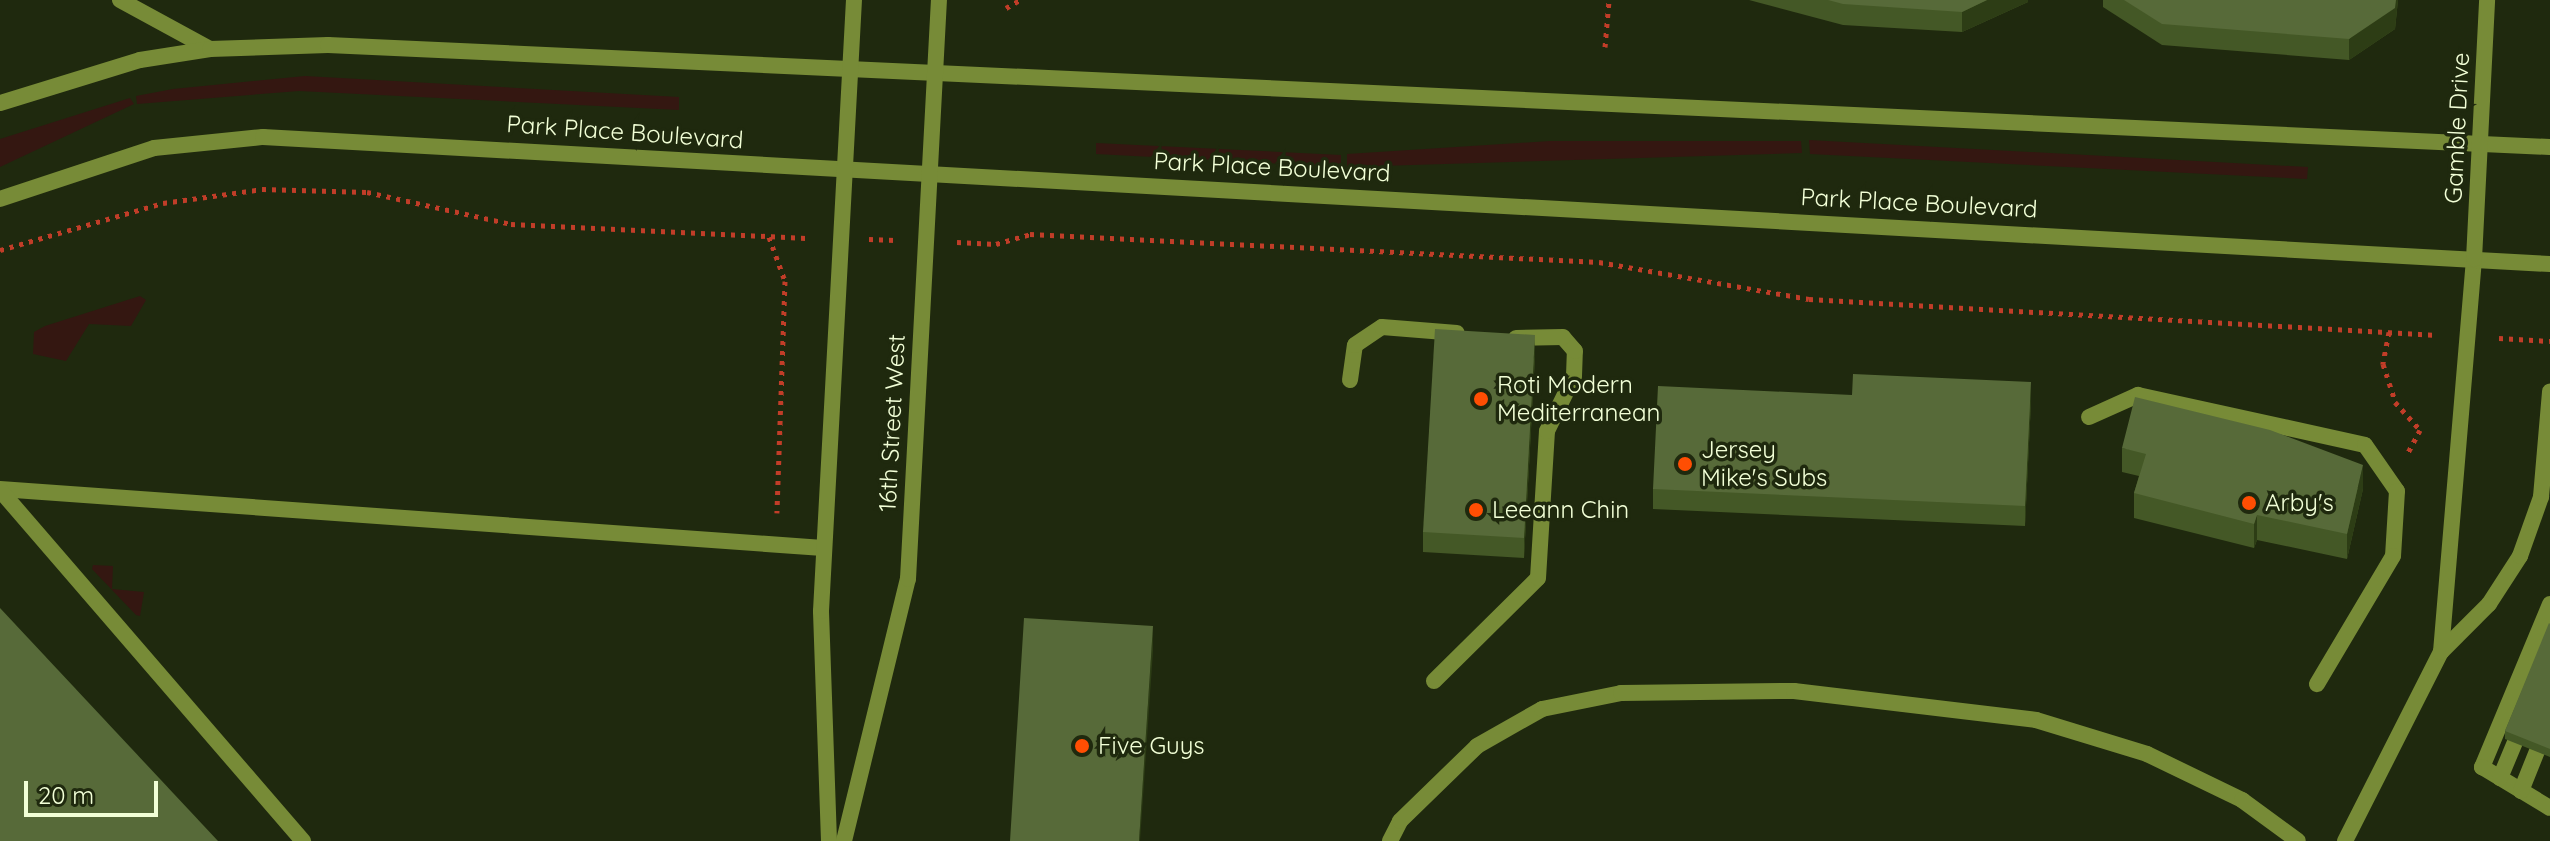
<!DOCTYPE html>
<html>
<head>
<meta charset="utf-8">
<style>
	body { margin:0 }
	#map { position:relative; width:2550px; height:841px; overflow:hidden; background:#1f290e; font-family:Quicksand,sans-serif }
	div>[style] { position:absolute }
	.green>* { inset:0; background:#341711 }
	.path>* { height:5px; margin-top:-2.5px; transform-origin:0; background:repeating-linear-gradient(90deg,#c13d28 0 4px,transparent 0 10px) }
	.service>* { height:16px; margin:-8px; padding:0 8px; transform-origin:8px; border-radius:8px; background:#778b37 }
	.tertiary>* { height:16px; margin:-8px; padding:0 8px; transform-origin:8px; border-radius:8px; background:#778b37 }
	.wall>* { inset:0; background:#445826 }
	.shaded-wall>* { inset:0; background:#2d3d15 }
	.building>* { inset:0; background:#576a39 }
	.dots>* { width:22px; height:22px; translate:-50% -50%; box-sizing:border-box; border:4px solid #1f290e; border-radius:50% }
	span { translate:-50% -50%; white-space:nowrap; text-align:center; line-height:1.15; -webkit-text-stroke:7px #1f290e; paint-order:stroke }
	.street-label { font-size:24px; color:#f2ffd7 }
	.poi-label { font-size:24px; color:#f2ffd7 }
	.left { translate:0 -50%; text-align:left }
	.scale { position:absolute; left:24px; top:781px; width:134px; height:36px; box-sizing:border-box; border:4px solid #f2ffd7; border-top:0; padding-left:10px; font-size:24px; line-height:28px; white-space:nowrap; color:#f2ffd7; -webkit-text-stroke:6px #1f290e; paint-order:stroke }
</style>
</head>
<body>
<div id="map">
	<div class="green">
		<i style="clip-path:polygon(305px 76px,679px 97px,679px 110px,299px 91px,137px 104px,136px 96px,173px 89px)"></i>
		<i style="clip-path:polygon(130px 98px,134px 104px,0 167px,0 139px)"></i>
		<i style="clip-path:polygon(1809px 140px,2308px 167px,2307px 179px,1810px 154px)"></i>
		<i style="clip-path:polygon(1550px 141px,1801px 141px,1802px 153px,1347px 167px,1347px 154px)"></i>
		<i style="clip-path:polygon(1096px 143px,1341px 155px,1341px 167px,1096px 154px)"></i>
		<i style="clip-path:polygon(140px 296px,146px 300px,131px 326px,89px 324px,66px 361px,33px 354px,34px 332px,45px 326px)"></i>
		<i style="clip-path:polygon(93px 565px,113px 566px,112px 589px,144px 592px,140px 616px,136px 615px,92px 569px)"></i>
	</div>
	<div class="path">
		<i style="left:1006px;top:8px;width:16px;rotate:-30deg"></i>
		<i style="left:1605px;top:47px;width:47px;rotate:-85.1deg"></i>
		<i style="left:769px;top:237px;width:47px;rotate:70deg"></i>
		<i style="left:785px;top:281px;width:232px;rotate:92deg"></i>
		<i style="left:869px;top:239px;width:26px;rotate:2deg"></i>
		<i style="left:957px;top:242px;width:39px;rotate:3deg"></i>
		<i style="left:996px;top:244px;width:35px;rotate:-16deg"></i>
		<i style="left:1030px;top:234px;width:570px;rotate:2.82deg"></i>
		<i style="left:1599px;top:262px;width:213px;rotate:10deg"></i>
		<i style="left:1809px;top:299px;width:629px;rotate:3.28deg"></i>
		<i style="left:0;top:250px;width:170px;rotate:-16.1deg"></i>
		<i style="left:163px;top:203px;width:100px;rotate:-8deg"></i>
		<i style="left:262px;top:189px;width:105px;rotate:1.6deg"></i>
		<i style="left:367px;top:192px;width:148px;rotate:12.5deg"></i>
		<i style="left:511px;top:224px;width:300px;rotate:2.7deg"></i>
		<i style="left:2389px;top:332px;width:33px;rotate:101deg"></i>
		<i style="left:2383px;top:364px;width:40px;rotate:72deg"></i>
		<i style="left:2395px;top:402px;width:38px;rotate:48deg"></i>
		<i style="left:2420px;top:430px;width:26px;rotate:118deg"></i>
		<i style="left:2499px;top:338px;width:51px;rotate:3.4deg"></i>
	</div>
	<div class="service">
		<i style="left:120px;top:0;width:102px;rotate:28.6deg"></i>
		<i style="left:1350px;top:380px;width:35px;rotate:-82deg"></i>
		<i style="left:1355px;top:345px;width:32px;rotate:-34deg"></i>
		<i style="left:1382px;top:327px;width:75px;rotate:4.6deg"></i>
		<i style="left:2089px;top:417px;width:54px;rotate:-24.2deg"></i>
		<i style="left:2138px;top:395px;width:232px;rotate:12.4deg"></i>
		<i style="left:2365px;top:445px;width:56px;rotate:55.2deg"></i>
		<i style="left:2397px;top:491px;width:65px;rotate:93.5deg"></i>
		<i style="left:2393px;top:556px;width:149px;rotate:120.7deg"></i>
		<i style="left:0;top:489px;width:825px;rotate:4.1deg"></i>
		<i style="left:0;top:490px;width:464px;rotate:49.2deg"></i>
		<i style="left:2550px;top:604px;width:177px;rotate:112.6deg"></i>
		<i style="left:2482px;top:767px;width:79px;rotate:31.1deg"></i>
		<i style="left:2441px;top:652px;width:394px;rotate:-85.2deg"></i>
		<i style="left:1434px;top:681px;width:146px;rotate:-44.7deg"></i>
		<i style="left:1538px;top:578px;width:147px;rotate:-86.5deg"></i>
		<i style="left:1547px;top:431px;width:61px;rotate:-63.9deg"></i>
		<i style="left:1574px;top:376px;width:25px;rotate:-88deg"></i>
		<i style="left:1575px;top:351px;width:18px;rotate:-131deg"></i>
		<i style="left:1563px;top:337px;width:47px;rotate:178.8deg"></i>
		<i style="left:2500px;top:778px;width:60px;rotate:-67.3deg"></i>
		<i style="left:2521px;top:791px;width:78px;rotate:-68.1deg"></i>
		<i style="left:1390px;top:841px;width:22px;rotate:-63deg"></i>
		<i style="left:1400px;top:821px;width:107px;rotate:-44.2deg"></i>
		<i style="left:1477px;top:746px;width:75px;rotate:-29.6deg"></i>
		<i style="left:1542px;top:709px;width:81px;rotate:-11.4deg"></i>
		<i style="left:1621px;top:693px;width:173px;rotate:-0.7deg"></i>
		<i style="left:1794px;top:691px;width:244px;rotate:6.8deg"></i>
		<i style="left:2036px;top:720px;width:116px;rotate:17deg"></i>
		<i style="left:2147px;top:754px;width:106px;rotate:25.8deg"></i>
		<i style="left:2242px;top:800px;width:69px;rotate:36.2deg"></i>
		<i style="left:2345px;top:841px;width:212px;rotate:-63.1deg"></i>
		<i style="left:2441px;top:652px;width:68px;rotate:-45deg"></i>
		<i style="left:2489px;top:604px;width:57px;rotate:-57.1deg"></i>
		<i style="left:2520px;top:556px;width:63px;rotate:-70.4deg"></i>
		<i style="left:2541px;top:497px;width:106px;rotate:-85.1deg"></i>
	</div>
	<div class="tertiary">
		<i style="left:0;top:103px;width:146px;rotate:-17.1deg"></i>
		<i style="left:140px;top:60px;width:71px;rotate:-8.9deg"></i>
		<i style="left:210px;top:49px;width:118px;rotate:-1.9deg"></i>
		<i style="left:328px;top:45px;width:2224px;rotate:2.63deg"></i>
		<i style="left:0;top:199px;width:162px;rotate:-18.3deg"></i>
		<i style="left:154px;top:148px;width:110px;rotate:-5.8deg"></i>
		<i style="left:263px;top:137px;width:2291px;rotate:3.18deg"></i>
		<i style="left:2474px;top:259px;width:259px;rotate:-87.1deg"></i>
		<i style="left:829px;top:841px;width:230px;rotate:-92deg"></i>
		<i style="left:821px;top:611px;width:612px;rotate:-86.91deg"></i>
		<i style="left:844px;top:841px;width:270px;rotate:-76.3deg"></i>
		<i style="left:908px;top:579px;width:580px;rotate:-86.94deg"></i>
	</div>
	<div class="wall">
		<i style="clip-path:polygon(1749px 0,2028px 0,2028px 2px,1962px 32px,1843px 25px)"></i>
		<i style="clip-path:polygon(2103px 0,2398px 0,2395px 29px,2349px 60px,2162px 45px,2103px 7px)"></i>
		<i style="clip-path:polygon(1535px 356px,1524px 558px,1423px 552px,1423px 532px)"></i>
		<i style="clip-path:polygon(1852px 395px,2031px 402px,2025px 526px,1653px 509px,1653px 489px)"></i>
		<i style="clip-path:polygon(2122px 448px,2363px 489px,2347px 559px,2257px 540px,2254px 548px,2134px 518px,2134px 493px,2139px 476px,2122px 472px)"></i>
		<i style="clip-path:polygon(2550px 624px,2550px 757px,2505px 739px,2505px 731px)"></i>
	</div>
	<div class="shaded-wall">
		<i style="clip-path:polygon(1987px 0,2028px 0,2028px 2px,1962px 32px,1962px 12px)"></i>
		<i style="clip-path:polygon(2396px 0,2398px 0,2395px 29px,2349px 60px,2349px 39px)"></i>
		<i style="clip-path:polygon(1535px 335px,1535px 356px,1524px 558px,1524px 538px)"></i>
		<i style="clip-path:polygon(2031px 382px,2031px 402px,2025px 526px,2025px 506px)"></i>
		<i style="clip-path:polygon(2363px 465px,2363px 489px,2347px 559px,2347px 534px)"></i>
		<i style="clip-path:polygon(2257px 515px,2257px 540px,2254px 548px,2254px 524px)"></i>
		<i style="clip-path:polygon(1153px 626px,1153px 651px,1140px 841px,1139px 841px)"></i>
	</div>
	<div class="building">
		<i style="clip-path:polygon(1828px 0,1987px 0,1962px 12px,1843px 4px)"></i>
		<i style="clip-path:polygon(2124px 0,2396px 0,2395px 8px,2349px 39px,2162px 24px)"></i>
		<i style="clip-path:polygon(1435px 329px,1535px 335px,1524px 538px,1423px 532px)"></i>
		<i style="clip-path:polygon(1853px 374px,2031px 382px,2025px 506px,1653px 489px,1658px 386px,1852px 395px)"></i>
		<i style="clip-path:polygon(2135px 397px,2270px 430px,2363px 465px,2347px 534px,2257px 515px,2254px 524px,2134px 493px,2146px 454px,2122px 448px)"></i>
		<i style="clip-path:polygon(0 608px,218px 841px,0 841px)"></i>
		<i style="clip-path:polygon(1024px 618px,1153px 626px,1139px 841px,1010px 841px)"></i>
		<i style="clip-path:polygon(2549px 623px,2550px 624px,2550px 749px,2505px 731px)"></i>
	</div>
	<div class="dots">
		<i style="left:1481px;top:399px;background:#ff4e03"></i>
		<i style="left:1685px;top:464px;background:#ff4e03"></i>
		<i style="left:2249px;top:503px;background:#ff4e03"></i>
		<i style="left:1476px;top:510px;background:#ff4e03"></i>
		<i style="left:1082px;top:746px;background:#ff4e03"></i>
	</div>
	<div class="street-label">
		<span style="left:2457px;top:128px;rotate:-87deg">Gamble Drive</span>
		<span style="left:625px;top:132px;rotate:4deg">Park Place Boulevard</span>
		<span style="left:1272px;top:167px;rotate:3deg">Park Place Boulevard</span>
		<span style="left:1919px;top:203px;rotate:3deg">Park Place Boulevard</span>
		<span style="left:892px;top:423px;rotate:-87deg">16th Street West</span>
	</div>
	<div class="poi-label">
		<span class="left" style="left:1497px;top:399px">Roti Modern<br>Mediterranean</span>
		<span class="left" style="left:1701px;top:464px">Jersey<br>Mike's Subs</span>
		<span class="left" style="left:2265px;top:503px">Arby's</span>
		<span class="left" style="left:1492px;top:510px">Leeann Chin</span>
		<span class="left" style="left:1098px;top:746px">Five Guys</span>
	</div>
	<div class="scale">20 m</div>
</div>
</body>
</html>
